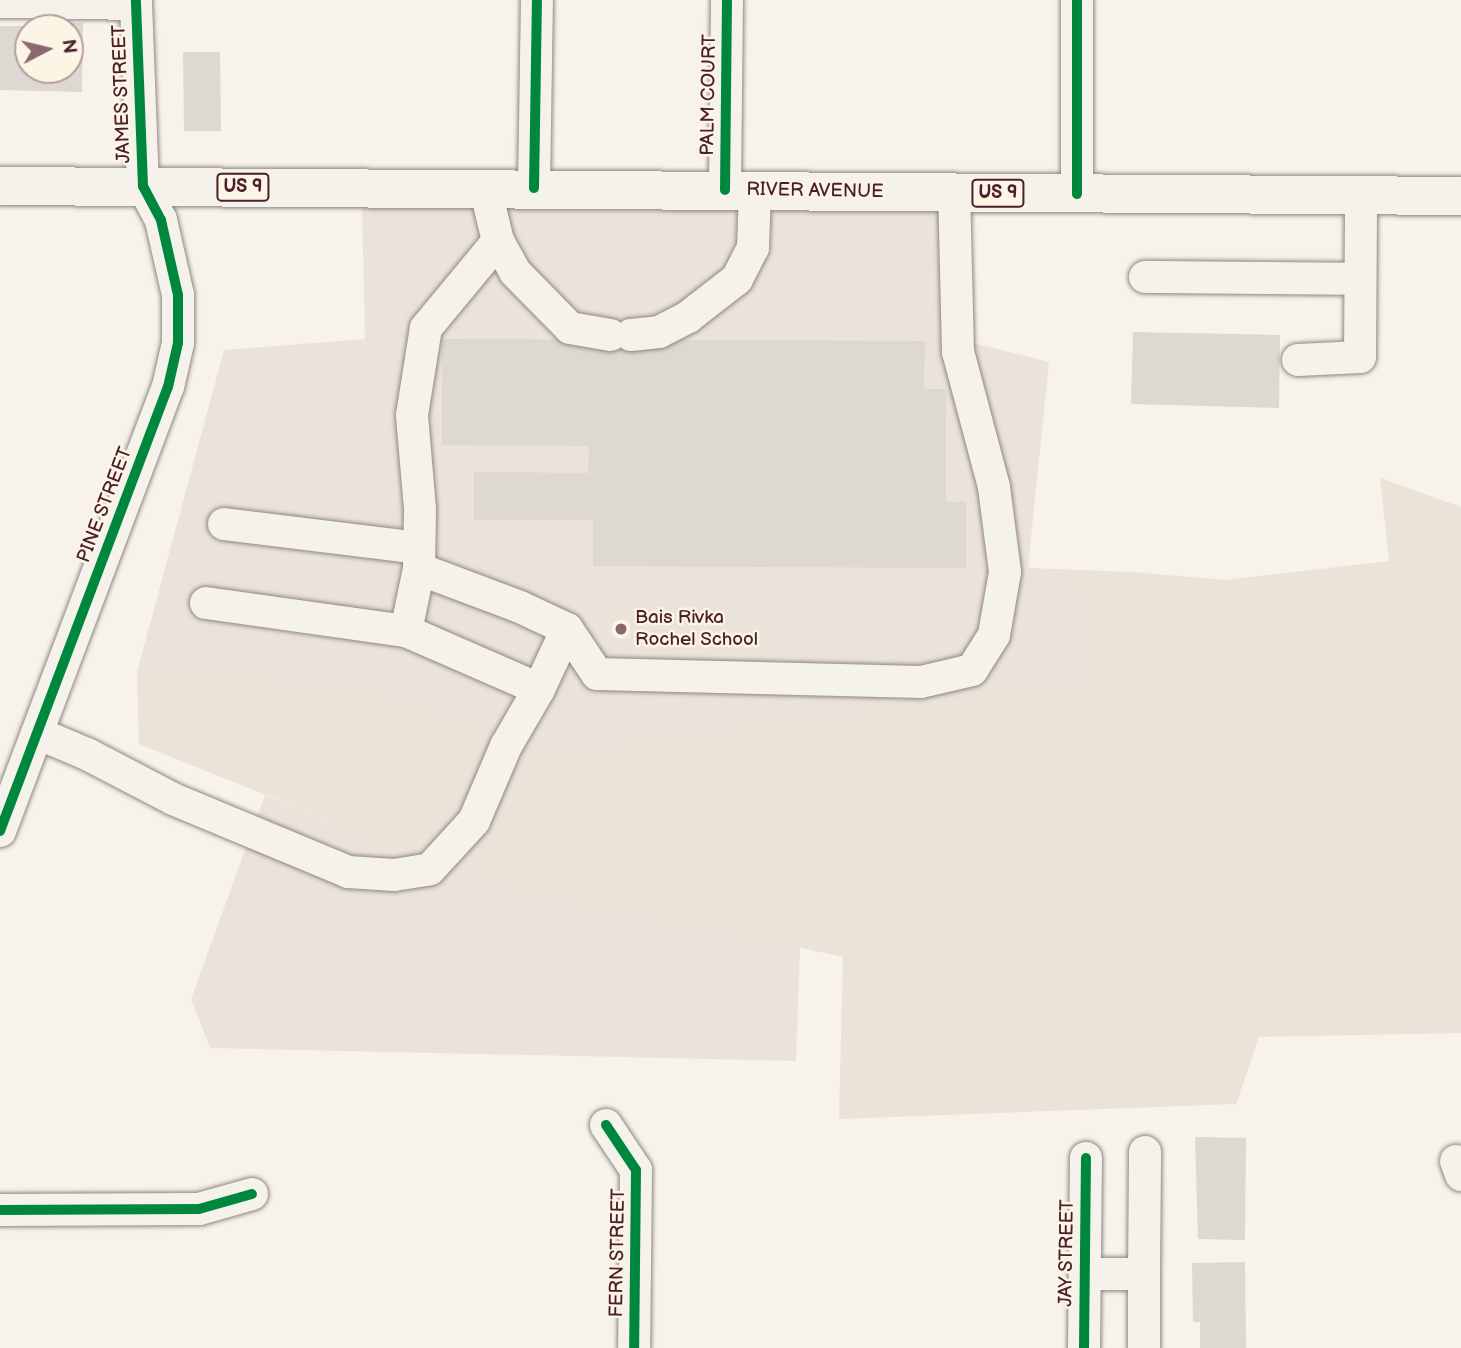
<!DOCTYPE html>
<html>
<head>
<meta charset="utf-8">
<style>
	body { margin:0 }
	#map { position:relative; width:1461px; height:1348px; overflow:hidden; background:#f7f3ea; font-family:"Balsamiq Sans",sans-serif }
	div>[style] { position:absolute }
	.built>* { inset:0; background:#ebe3d9 }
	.green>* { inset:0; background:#ebe2d8 }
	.building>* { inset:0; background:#ddd8d2 }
	.roads { filter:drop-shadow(0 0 2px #908684) drop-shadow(0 0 2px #908684) }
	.minor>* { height:32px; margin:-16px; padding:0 16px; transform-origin:16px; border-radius:16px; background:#f5f2ec }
	.highway>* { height:38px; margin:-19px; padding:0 19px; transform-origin:19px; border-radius:19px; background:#f5f2ec }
	.cycleway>* { height:10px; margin:-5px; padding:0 5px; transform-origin:5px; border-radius:5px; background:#00873e }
	.dots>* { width:19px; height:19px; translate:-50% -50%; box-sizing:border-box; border:4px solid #fcf5e5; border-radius:50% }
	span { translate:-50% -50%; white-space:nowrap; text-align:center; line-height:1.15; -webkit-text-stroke:5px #fcf5e5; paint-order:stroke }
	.shield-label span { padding:2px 5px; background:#fcf5e5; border:2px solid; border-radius:5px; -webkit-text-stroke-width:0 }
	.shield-label { font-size:18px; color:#4a1f2b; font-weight:700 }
	.street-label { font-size:19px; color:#4a1f2b }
	.poi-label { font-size:19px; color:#4a1f2b }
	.left { translate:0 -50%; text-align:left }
	.north { position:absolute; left:14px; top:14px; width:70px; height:70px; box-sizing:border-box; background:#fcf5e5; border:2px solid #b59f9b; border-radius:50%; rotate:83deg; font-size:19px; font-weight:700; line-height:28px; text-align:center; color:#4a1f2b }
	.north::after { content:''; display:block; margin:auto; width:24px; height:32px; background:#87696e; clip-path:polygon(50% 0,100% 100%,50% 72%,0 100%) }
</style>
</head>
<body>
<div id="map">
	<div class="built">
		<i style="clip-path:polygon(362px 205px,966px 206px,969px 342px,1049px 362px,1028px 567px,1095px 587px,1089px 685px,538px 759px,479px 878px,800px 948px,796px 1061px,210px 1048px,191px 999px,265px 795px,421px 857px,354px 692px,137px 672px,224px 350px,365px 339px)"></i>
	</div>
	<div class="green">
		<i style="clip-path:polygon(1380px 478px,1461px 507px,1461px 1033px,1259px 1037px,1236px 1104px,839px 1119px,843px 957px,478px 878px,538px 759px,1089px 685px,1095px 587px,1028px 568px,1132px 572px,1225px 580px,1389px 561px)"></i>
		<i style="clip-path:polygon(137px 672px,354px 692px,496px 739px,421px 857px,139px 744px)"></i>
	</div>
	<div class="building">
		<i style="clip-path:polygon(42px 23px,83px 23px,82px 92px,0 90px,0 26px,28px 26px,28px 70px,70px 70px,70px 28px,42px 28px)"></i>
		<i style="clip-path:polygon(183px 52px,220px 52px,221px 131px,184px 131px)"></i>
		<i style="clip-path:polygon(1133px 332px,1280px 335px,1279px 408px,1131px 404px)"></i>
		<i style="clip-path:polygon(442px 339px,925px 341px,924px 389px,946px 389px,946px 502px,966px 502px,966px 568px,593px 566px,593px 520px,474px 520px,474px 472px,588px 473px,589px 446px,442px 445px)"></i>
		<i style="clip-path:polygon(1195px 1137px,1246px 1138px,1245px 1240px,1198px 1239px)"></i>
		<i style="clip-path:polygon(1245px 1262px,1246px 1348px,1200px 1348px,1200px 1322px,1193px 1322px,1192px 1263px)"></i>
	</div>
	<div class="roads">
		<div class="minor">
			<i style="left:0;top:2px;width:136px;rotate:0.8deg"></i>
			<i style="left:485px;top:187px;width:56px;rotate:76.5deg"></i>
			<i style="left:498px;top:241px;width:35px;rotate:61deg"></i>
			<i style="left:515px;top:272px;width:78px;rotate:45.5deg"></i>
			<i style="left:570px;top:328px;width:41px;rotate:9.9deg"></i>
			<i style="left:534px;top:188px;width:188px;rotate:-89.1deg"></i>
			<i style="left:725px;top:190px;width:190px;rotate:-89.4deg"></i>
			<i style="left:1077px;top:194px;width:194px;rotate:-90deg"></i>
			<i style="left:1145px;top:277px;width:215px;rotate:0.5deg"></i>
			<i style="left:631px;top:335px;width:28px;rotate:-6deg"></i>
			<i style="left:659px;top:332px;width:33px;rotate:-27deg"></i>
			<i style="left:688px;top:317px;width:62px;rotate:-37.8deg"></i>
			<i style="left:737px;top:279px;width:35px;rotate:-63deg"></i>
			<i style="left:753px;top:248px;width:58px;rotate:-88deg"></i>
			<i style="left:1298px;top:360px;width:62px;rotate:-2.8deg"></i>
			<i style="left:1360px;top:357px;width:162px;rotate:-89.6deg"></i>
			<i style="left:224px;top:524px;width:196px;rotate:7deg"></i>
			<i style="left:419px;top:569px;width:108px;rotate:20.6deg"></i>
			<i style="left:520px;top:607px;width:52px;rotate:25.1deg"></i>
			<i style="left:567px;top:629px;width:54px;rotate:56.3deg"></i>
			<i style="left:597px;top:674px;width:324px;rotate:1.4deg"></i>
			<i style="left:921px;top:682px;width:52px;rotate:-13.2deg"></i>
			<i style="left:972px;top:670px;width:41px;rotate:-57.8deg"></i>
			<i style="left:994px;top:635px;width:64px;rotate:-80.1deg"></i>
			<i style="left:1005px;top:572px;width:86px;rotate:-97.4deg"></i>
			<i style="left:994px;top:487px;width:140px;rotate:-104.9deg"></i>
			<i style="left:958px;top:352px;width:159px;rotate:-91.4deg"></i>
			<i style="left:206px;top:603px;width:202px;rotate:8deg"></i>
			<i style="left:406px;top:631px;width:63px;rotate:-78.2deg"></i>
			<i style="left:419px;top:569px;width:60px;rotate:-89deg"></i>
			<i style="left:420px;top:509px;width:94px;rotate:-94.9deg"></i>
			<i style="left:412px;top:415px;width:88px;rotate:-80.9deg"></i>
			<i style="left:426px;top:328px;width:113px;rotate:-50.4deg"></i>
			<i style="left:406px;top:631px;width:145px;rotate:23.6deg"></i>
			<i style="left:37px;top:733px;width:54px;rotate:22.8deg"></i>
			<i style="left:87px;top:754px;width:97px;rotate:27.6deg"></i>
			<i style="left:173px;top:799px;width:190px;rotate:22.6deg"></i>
			<i style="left:348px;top:872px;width:46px;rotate:3.7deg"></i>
			<i style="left:394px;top:875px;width:36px;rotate:-9deg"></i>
			<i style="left:430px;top:869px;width:65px;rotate:-47.5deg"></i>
			<i style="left:474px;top:821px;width:82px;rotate:-66.9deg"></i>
			<i style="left:506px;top:746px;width:66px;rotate:-59.9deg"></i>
			<i style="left:539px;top:689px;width:66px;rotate:-65deg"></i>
			<i style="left:0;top:831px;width:475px;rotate:-69.3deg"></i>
			<i style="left:168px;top:387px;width:45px;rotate:-77.2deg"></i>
			<i style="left:178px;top:343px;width:48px;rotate:-90deg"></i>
			<i style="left:178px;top:295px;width:77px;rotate:-102.8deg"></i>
			<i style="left:161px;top:220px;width:38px;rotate:-118deg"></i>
			<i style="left:143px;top:186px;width:186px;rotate:-92.2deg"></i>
			<i style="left:606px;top:1125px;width:54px;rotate:56.3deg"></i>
			<i style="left:636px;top:1170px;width:178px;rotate:90.6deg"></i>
			<i style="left:1456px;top:1161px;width:15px;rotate:70deg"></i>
			<i style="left:0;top:1210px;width:199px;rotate:-0.3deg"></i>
			<i style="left:199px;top:1209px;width:55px;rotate:-15.8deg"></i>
			<i style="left:1085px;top:1274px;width:59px"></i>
			<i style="left:1144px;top:1274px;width:122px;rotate:-89.5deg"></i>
			<i style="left:1084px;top:1348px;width:190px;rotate:-89.4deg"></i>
			<i style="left:1144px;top:1348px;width:74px;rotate:-90deg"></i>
		</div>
		<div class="highway">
			<i style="left:0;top:186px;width:1461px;rotate:0.39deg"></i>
		</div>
	</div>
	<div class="cycleway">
		<i style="left:534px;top:188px;width:188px;rotate:-89.1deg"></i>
		<i style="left:725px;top:190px;width:190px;rotate:-89.4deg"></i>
		<i style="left:1077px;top:194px;width:194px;rotate:-90deg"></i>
		<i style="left:0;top:831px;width:475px;rotate:-69.3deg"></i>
		<i style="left:168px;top:387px;width:45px;rotate:-77.2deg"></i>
		<i style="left:178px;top:343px;width:48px;rotate:-90deg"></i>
		<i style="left:178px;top:295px;width:77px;rotate:-102.8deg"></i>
		<i style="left:161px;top:220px;width:38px;rotate:-118deg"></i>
		<i style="left:143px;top:186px;width:186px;rotate:-92.2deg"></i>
		<i style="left:606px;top:1125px;width:54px;rotate:56.3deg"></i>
		<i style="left:636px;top:1170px;width:178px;rotate:90.6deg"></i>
		<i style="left:0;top:1210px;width:199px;rotate:-0.3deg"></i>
		<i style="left:199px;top:1209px;width:55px;rotate:-15.8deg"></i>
		<i style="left:1084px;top:1348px;width:190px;rotate:-89.4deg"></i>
	</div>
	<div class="dots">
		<i style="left:621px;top:629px;background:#87696e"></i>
	</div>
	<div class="shield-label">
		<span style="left:243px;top:187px">US 9</span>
		<span style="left:998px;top:193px">US 9</span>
	</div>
	<div class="street-label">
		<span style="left:122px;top:94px;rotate:-92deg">JAMES STREET</span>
		<span style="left:709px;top:95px;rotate:-89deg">PALM COURT</span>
		<span style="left:815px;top:191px;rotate:1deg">RIVER AVENUE</span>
		<span style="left:105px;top:505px;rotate:-69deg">PINE STREET</span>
		<span style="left:618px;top:1253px;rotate:-89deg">FERN STREET</span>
		<span style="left:1067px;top:1253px;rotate:-89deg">JAY STREET</span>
	</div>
	<div class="poi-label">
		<span class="left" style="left:635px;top:629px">Bais Rivka<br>Rochel School</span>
	</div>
	<div class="north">N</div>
</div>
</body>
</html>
